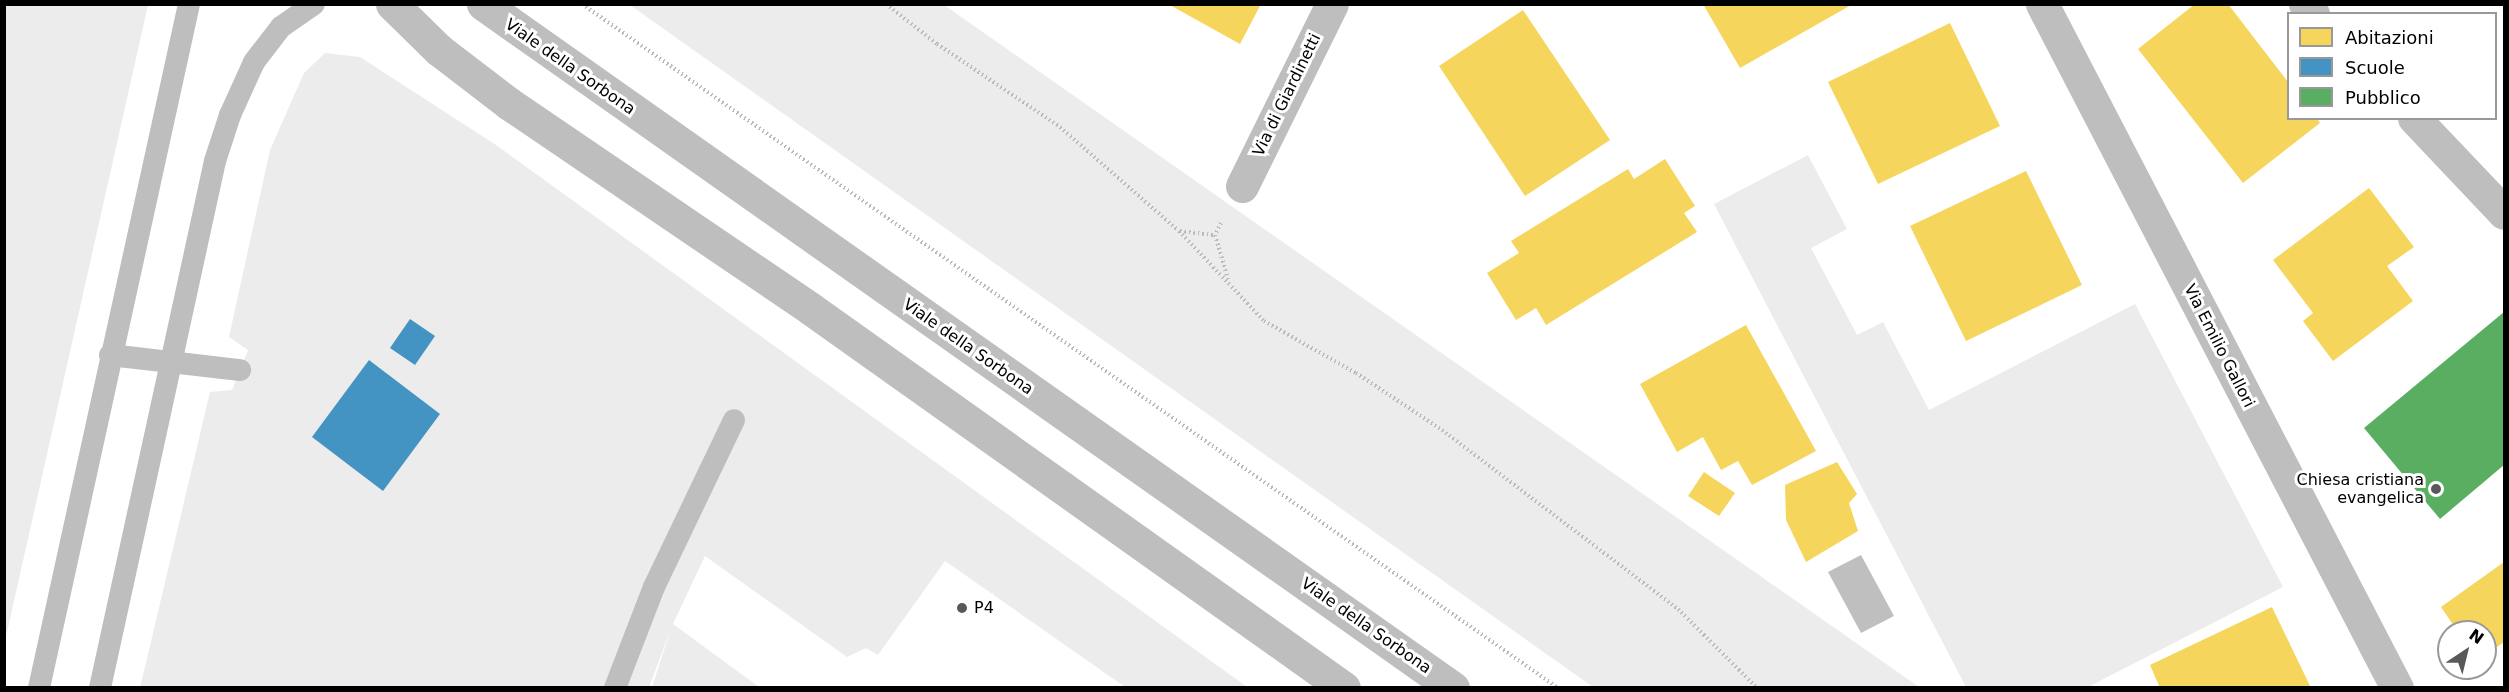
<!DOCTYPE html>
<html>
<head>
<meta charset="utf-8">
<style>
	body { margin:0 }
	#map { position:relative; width:2509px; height:692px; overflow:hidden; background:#fff; font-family:"DejaVu Sans",sans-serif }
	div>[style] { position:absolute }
	.green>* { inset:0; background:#ececec }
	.water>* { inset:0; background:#bfbfbf }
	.homes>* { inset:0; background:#f6d55c }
	.schools>* { inset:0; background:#4393c3 }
	.public>* { inset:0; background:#5aae61 }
	.path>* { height:4px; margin-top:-2px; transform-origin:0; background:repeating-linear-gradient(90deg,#b9b9b9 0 1.5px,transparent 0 4.5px) }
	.service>* { height:22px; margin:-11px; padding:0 11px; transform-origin:11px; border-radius:11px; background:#bebebe }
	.minor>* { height:33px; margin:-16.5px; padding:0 16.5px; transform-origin:16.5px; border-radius:16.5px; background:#bebebe }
	.tertiary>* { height:33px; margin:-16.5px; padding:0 16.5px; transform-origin:16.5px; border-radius:16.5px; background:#bebebe }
	.dots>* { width:16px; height:16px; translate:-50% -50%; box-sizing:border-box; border:3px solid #fff; border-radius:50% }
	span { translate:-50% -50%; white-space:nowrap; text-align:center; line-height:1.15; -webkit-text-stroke:6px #fff; paint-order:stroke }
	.street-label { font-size:16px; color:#000 }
	.poi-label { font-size:16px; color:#000 }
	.right { translate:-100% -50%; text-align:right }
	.left { translate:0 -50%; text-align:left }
	.frame { position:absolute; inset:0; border:6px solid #000; pointer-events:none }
	.legend { position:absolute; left:2287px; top:12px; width:210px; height:108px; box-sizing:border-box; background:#fff; border:2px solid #999; margin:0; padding:8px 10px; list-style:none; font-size:18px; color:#000 }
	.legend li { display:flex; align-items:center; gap:12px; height:30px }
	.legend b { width:30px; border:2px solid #999 }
	.north { position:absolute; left:2437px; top:620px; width:60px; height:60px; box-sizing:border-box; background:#fff; border:2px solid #999; border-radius:50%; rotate:35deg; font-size:16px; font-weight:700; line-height:24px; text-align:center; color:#000 }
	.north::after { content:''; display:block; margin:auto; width:21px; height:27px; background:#595959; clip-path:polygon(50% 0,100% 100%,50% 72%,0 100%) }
</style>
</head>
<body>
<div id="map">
	<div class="green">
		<i style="clip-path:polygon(5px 4px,148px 5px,5px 641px,4px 5px)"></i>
		<i style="clip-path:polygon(630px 5px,944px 5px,1919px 687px,1593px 687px)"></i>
		<i style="clip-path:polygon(325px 53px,360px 57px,496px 145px,1247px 687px,1125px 687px,945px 561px,878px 655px,866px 648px,847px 657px,705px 556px,673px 624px,759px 687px,652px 687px,671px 629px,649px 687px,140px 688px,210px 392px,232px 390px,248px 350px,229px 337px,270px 150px,304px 73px)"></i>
		<i style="clip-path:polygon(1808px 155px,1847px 229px,1811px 248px,1857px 335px,1883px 322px,1929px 410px,2135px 304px,2283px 587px,2088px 687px,1966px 687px,1714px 204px)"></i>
	</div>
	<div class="water">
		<i style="clip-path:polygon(1861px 555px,1894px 616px,1861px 633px,1828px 572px)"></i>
	</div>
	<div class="homes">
		<i style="clip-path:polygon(1168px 4px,1261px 4px,1240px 44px)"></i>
		<i style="clip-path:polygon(1703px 4px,1853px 4px,1740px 68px)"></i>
		<i style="clip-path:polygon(2195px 4px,2228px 4px,2288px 82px,2288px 118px,2317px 118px,2320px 123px,2243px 183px,2138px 49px)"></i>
		<i style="clip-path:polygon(1523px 10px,1610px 140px,1525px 196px,1439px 66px)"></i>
		<i style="clip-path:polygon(1950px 23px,2000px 126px,1878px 184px,1828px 82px)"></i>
		<i style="clip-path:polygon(1665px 159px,1695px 206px,1684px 213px,1697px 232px,1546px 325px,1536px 308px,1516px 320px,1487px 273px,1519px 253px,1511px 241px,1628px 169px,1634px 179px)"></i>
		<i style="clip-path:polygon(2026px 171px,2082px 285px,1966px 341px,1910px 226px)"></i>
		<i style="clip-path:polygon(2369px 188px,2414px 247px,2387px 266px,2413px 301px,2333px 361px,2303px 321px,2313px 313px,2273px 260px)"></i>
		<i style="clip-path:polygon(1746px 325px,1816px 451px,1752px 485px,1738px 461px,1721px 470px,1703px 437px,1677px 452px,1640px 384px)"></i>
		<i style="clip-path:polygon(1837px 462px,1857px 494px,1849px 503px,1858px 531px,1806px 562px,1786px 520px,1785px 485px)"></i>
		<i style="clip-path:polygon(1704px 472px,1735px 493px,1719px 516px,1688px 496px)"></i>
		<i style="clip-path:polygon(2504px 562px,2504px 642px,2485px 655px,2485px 632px,2458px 632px,2441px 607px)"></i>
		<i style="clip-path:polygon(2272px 607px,2311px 688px,2160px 688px,2150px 665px)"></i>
	</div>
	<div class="schools">
		<i style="clip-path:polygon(410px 319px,435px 336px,415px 365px,390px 348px)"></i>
		<i style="clip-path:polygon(369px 360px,440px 414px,383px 491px,312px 437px)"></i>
	</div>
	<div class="public">
		<i style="clip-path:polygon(2504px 312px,2504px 465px,2440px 519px,2364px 428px)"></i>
	</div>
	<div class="path">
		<i style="left:582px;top:4px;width:1192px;rotate:35.02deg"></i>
		<i style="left:886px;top:4px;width:65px;rotate:38.1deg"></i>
		<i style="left:937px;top:44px;width:148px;rotate:34deg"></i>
		<i style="left:1060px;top:127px;width:158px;rotate:41.2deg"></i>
		<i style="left:1179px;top:231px;width:124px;rotate:46.6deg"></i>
		<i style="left:1264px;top:321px;width:106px;rotate:29.5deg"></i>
		<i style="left:1356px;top:373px;width:103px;rotate:33.5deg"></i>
		<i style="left:1442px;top:430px;width:296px;rotate:37.2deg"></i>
		<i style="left:1678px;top:609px;width:112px;rotate:45deg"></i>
		<i style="left:1221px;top:223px;width:13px;rotate:117deg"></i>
		<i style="left:1215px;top:235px;width:46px;rotate:73.5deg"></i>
		<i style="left:1180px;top:231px;width:35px;rotate:7deg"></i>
	</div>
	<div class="service">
		<i style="left:110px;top:355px;width:131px;rotate:6.6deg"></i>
		<i style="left:39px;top:688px;width:700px;rotate:-77.63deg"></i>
		<i style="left:100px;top:688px;width:539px;rotate:-77.69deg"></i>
		<i style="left:215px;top:161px;width:48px;rotate:-71.9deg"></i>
		<i style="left:230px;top:115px;width:58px;rotate:-65.6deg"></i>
		<i style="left:254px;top:62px;width:44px;rotate:-52.4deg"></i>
		<i style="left:281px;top:27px;width:40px;rotate:-34.9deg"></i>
		<i style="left:615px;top:688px;width:108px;rotate:-68.9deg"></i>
		<i style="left:654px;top:587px;width:185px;rotate:-64.4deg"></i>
	</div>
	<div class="minor">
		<i style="left:2042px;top:4px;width:771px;rotate:62.57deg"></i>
		<i style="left:2305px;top:4px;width:13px;rotate:51deg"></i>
		<i style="left:2414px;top:118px;width:131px;rotate:46.5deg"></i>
		<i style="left:1242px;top:186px;width:203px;rotate:-63.7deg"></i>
	</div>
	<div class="tertiary">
		<i style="left:392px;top:4px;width:66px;rotate:44.4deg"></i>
		<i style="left:439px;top:50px;width:87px;rotate:37.5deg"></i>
		<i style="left:508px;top:103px;width:366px;rotate:34.2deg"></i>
		<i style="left:811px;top:309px;width:654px;rotate:35.42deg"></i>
		<i style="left:483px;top:4px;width:1187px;rotate:35.19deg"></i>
	</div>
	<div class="dots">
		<i style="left:2436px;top:489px;background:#595959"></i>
		<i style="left:962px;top:608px;background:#595959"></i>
	</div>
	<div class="street-label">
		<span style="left:570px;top:67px;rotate:35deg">Viale della Sorbona</span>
		<span style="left:1287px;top:95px;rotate:-64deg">Via di Giardinetti</span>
		<span style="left:2219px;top:346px;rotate:63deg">Via Emilio Gallori</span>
		<span style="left:968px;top:347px;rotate:35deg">Viale della Sorbona</span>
		<span style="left:1366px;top:626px;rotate:35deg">Viale della Sorbona</span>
	</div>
	<div class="poi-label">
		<span class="right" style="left:2424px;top:489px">Chiesa cristiana<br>evangelica</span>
		<span class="left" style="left:974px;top:608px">P4</span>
	</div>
	<div class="frame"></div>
	<ul class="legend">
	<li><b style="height:16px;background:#f6d55c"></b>Abitazioni</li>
	<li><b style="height:16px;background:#4393c3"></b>Scuole</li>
	<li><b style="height:16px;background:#5aae61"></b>Pubblico</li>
	</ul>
	<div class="north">N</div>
</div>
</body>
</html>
